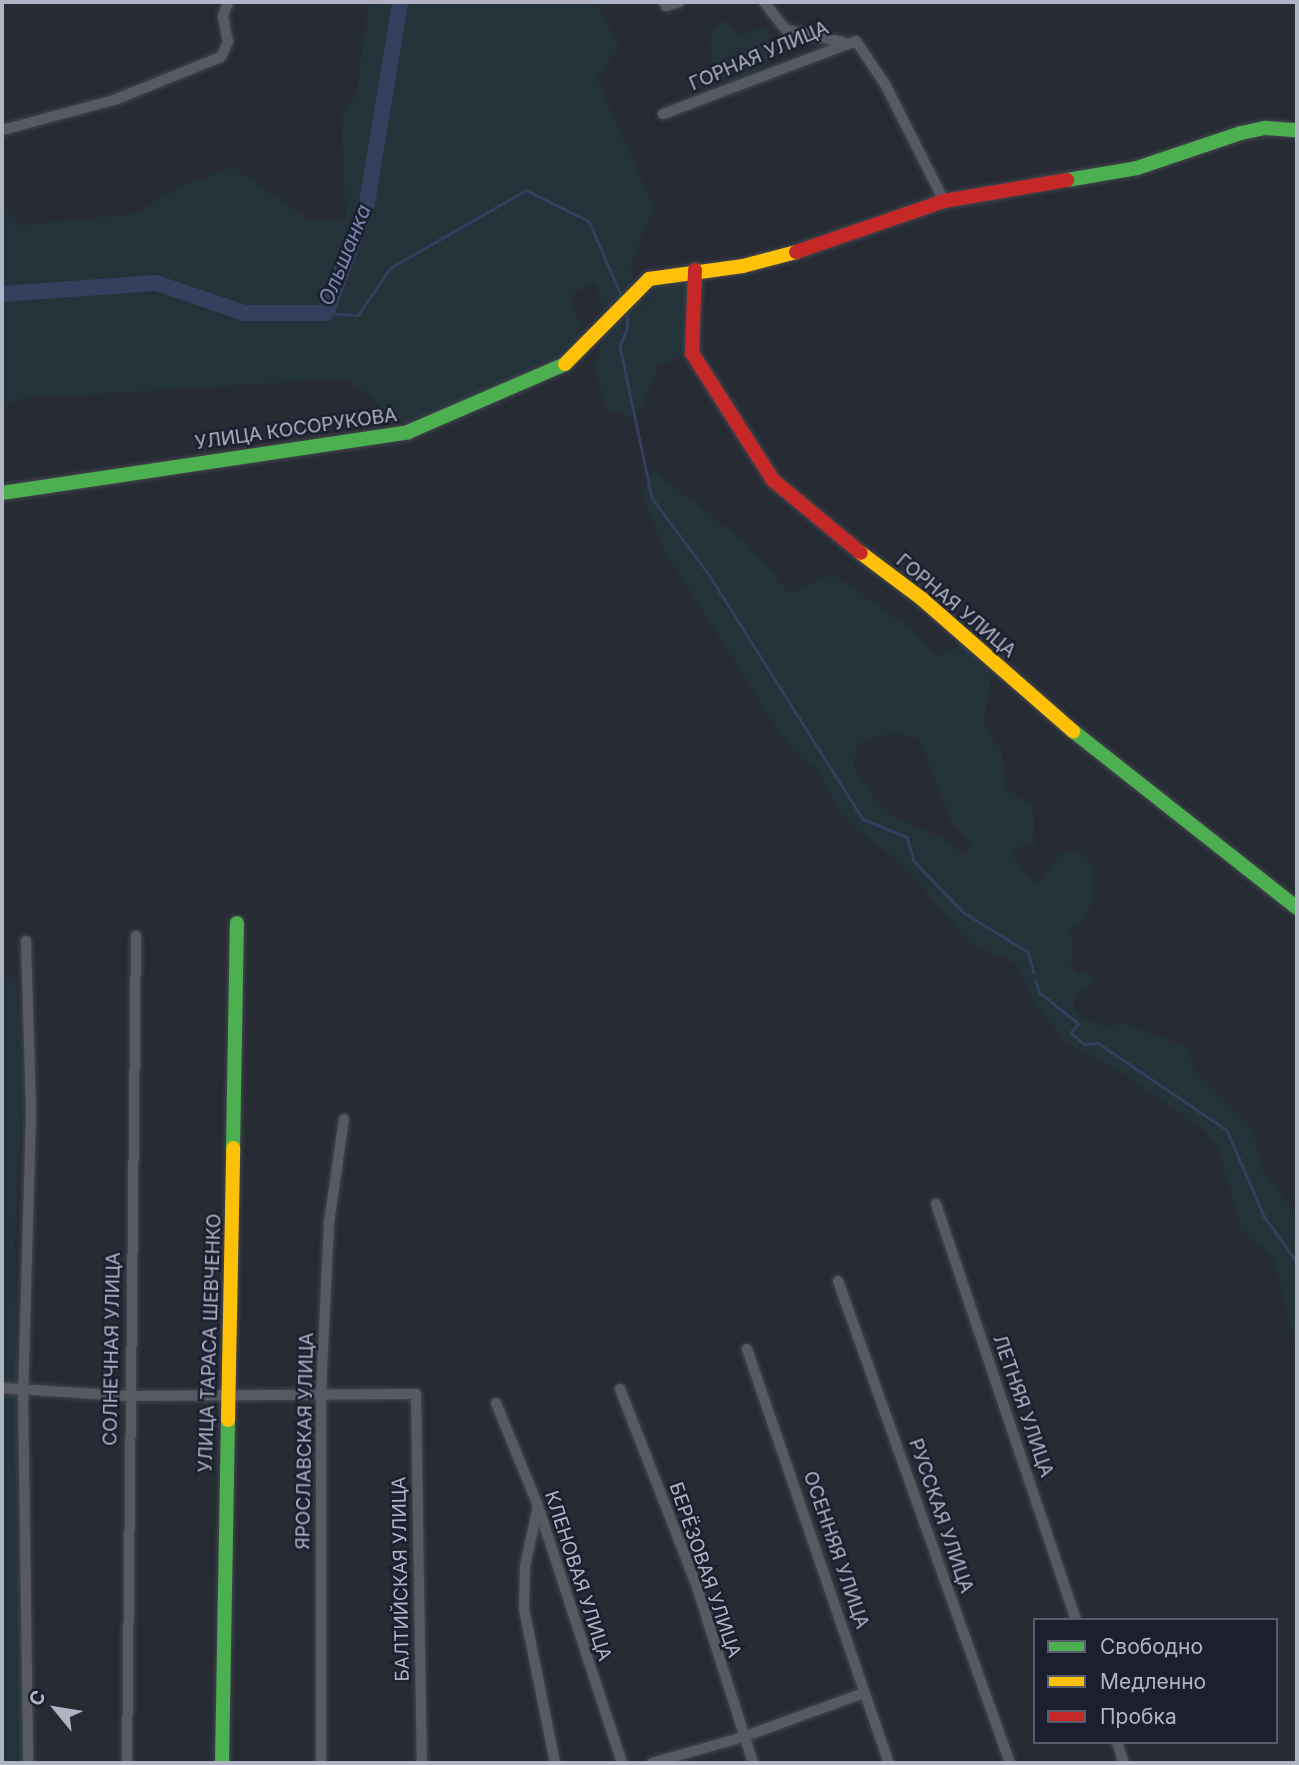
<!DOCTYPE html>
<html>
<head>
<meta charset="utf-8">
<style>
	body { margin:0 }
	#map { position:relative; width:1299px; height:1765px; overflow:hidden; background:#272b34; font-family:Inter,sans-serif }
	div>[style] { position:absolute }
	.green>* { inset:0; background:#24333a }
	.stream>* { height:2.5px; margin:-1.25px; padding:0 1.25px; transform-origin:1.25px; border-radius:1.25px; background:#343e5d }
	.river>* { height:16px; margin:-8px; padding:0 8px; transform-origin:8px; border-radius:8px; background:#343e5d }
	.roads { filter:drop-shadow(0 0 2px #43464d) drop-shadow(0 0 2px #43464d) }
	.street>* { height:10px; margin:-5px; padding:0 5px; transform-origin:5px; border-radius:5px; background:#575a62 }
	.fast>* { height:14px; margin:-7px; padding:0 7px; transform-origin:7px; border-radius:7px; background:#4caf50 }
	.slow>* { height:14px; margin:-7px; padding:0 7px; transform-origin:7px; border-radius:7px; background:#ffc107 }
	.jam>* { height:14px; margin:-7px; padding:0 7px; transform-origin:7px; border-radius:7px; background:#c62828 }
	span { translate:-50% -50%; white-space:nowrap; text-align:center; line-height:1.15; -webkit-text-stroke:5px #1b1f2f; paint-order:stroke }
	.street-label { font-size:19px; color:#b0b5c6 }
	.water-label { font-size:21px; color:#7886af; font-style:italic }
	.frame { position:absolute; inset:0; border:4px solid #b0b5c6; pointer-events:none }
	.legend { position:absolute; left:1033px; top:1618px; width:245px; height:126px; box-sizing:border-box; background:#1b1f2f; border:2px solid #575b6b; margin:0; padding:9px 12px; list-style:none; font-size:21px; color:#b0b5c6 }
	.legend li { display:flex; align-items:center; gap:14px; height:35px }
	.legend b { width:35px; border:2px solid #575b6b }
	.north { position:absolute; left:21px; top:1674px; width:70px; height:70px; -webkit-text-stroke:5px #1b1f2f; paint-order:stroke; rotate:300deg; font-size:19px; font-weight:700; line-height:28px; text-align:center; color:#b0b5c6 }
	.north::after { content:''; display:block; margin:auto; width:24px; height:32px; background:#b0b5c6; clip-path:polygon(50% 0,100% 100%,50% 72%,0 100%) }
</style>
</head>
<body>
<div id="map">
	<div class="green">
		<i style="clip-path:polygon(369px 2px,596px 2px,620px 46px,597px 78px,654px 207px,631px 264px,634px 292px,606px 317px,595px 283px,573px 294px,571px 304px,588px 336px,575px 349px,557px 363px,415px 421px,392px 424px,372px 396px,342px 379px,18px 399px,2px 407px,2px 207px,21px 225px,133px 214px,181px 186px,233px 167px,310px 220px,346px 220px,341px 117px,356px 95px)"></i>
		<i style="clip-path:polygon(724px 20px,738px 35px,769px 27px,773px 54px,767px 65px,734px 81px,724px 82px,716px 75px,709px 45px,711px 33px)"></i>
		<i style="clip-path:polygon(685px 280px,689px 283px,683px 318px,686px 355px,659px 366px,641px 409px,627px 418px,606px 408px,594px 368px,603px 336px,647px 289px,660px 281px)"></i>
		<i style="clip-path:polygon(evenodd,654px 471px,745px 542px,790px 593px,833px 574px,910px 628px,936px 656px,962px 645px,992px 675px,984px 722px,1002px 753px,1005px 788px,1033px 805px,1035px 844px,1011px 850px,1023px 873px,1038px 885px,1060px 854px,1077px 850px,1091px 863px,1094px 902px,1083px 919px,1068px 930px,1074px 941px,1071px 963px,1077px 973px,1091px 972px,1094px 982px,1074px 995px,1074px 1008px,1083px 1018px,1111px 1028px,1120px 1022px,1185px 1046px,1195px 1069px,1253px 1130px,1262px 1169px,1297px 1215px,1297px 1350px,1273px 1257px,1242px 1232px,1218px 1147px,1204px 1130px,1120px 1072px,1064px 1041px,1033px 1001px,1017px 964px,971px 944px,904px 867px,842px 816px,816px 768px,804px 762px,780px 734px,664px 550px,642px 493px,654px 471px,895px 733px,919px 739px,951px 822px,971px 844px,964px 855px,945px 839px,895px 817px,875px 799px,854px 767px,856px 748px,869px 738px,895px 733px)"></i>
		<i style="clip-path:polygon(7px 977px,17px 977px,23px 1083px,15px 1239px,23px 1763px,2px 1763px,2px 982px)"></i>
	</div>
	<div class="stream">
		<i style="left:626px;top:310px;width:17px;rotate:83deg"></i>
		<i style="left:628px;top:327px;width:21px;rotate:113deg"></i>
		<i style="left:620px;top:346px;width:155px;rotate:78.1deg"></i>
		<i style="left:652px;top:498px;width:94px;rotate:53.3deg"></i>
		<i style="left:708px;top:573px;width:291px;rotate:57.8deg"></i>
		<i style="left:863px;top:819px;width:48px;rotate:22.2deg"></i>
		<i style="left:907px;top:837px;width:25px;rotate:74deg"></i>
		<i style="left:914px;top:861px;width:71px;rotate:46.1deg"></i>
		<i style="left:963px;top:912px;width:76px;rotate:31.6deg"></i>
		<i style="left:1028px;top:952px;width:22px;rotate:74deg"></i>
		<i style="left:326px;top:313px;width:32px;rotate:4deg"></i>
		<i style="left:358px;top:315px;width:57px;rotate:-55.8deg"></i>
		<i style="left:390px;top:268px;width:157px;rotate:-29.8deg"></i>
		<i style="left:526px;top:190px;width:70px;rotate:26.2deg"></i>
		<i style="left:589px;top:221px;width:83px;rotate:66.5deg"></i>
		<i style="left:1036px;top:981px;width:13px;rotate:72deg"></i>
		<i style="left:1040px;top:993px;width:50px;rotate:38.5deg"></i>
		<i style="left:1079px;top:1024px;width:12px;rotate:132deg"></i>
		<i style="left:1071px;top:1033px;width:17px;rotate:40deg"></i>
		<i style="left:1084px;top:1044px;width:14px;rotate:-4deg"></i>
		<i style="left:1098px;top:1043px;width:156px;rotate:34deg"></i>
		<i style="left:1227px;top:1130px;width:94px;rotate:66.7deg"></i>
		<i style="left:1264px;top:1216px;width:57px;rotate:54.3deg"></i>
	</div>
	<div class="river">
		<i style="left:2px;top:294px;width:154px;rotate:-4.1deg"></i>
		<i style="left:156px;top:283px;width:94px;rotate:18.6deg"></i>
		<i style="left:245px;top:313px;width:81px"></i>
		<i style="left:326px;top:313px;width:116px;rotate:-69.4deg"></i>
		<i style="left:367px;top:204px;width:205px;rotate:-80.7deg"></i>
	</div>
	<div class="roads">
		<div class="street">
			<i style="left:664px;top:2px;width:4px;rotate:63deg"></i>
			<i style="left:666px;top:6px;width:14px;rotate:-17deg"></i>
			<i style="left:764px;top:2px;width:36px;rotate:52deg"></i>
			<i style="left:786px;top:30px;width:58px;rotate:11.9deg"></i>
			<i style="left:663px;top:114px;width:206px;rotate:-20.7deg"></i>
			<i style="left:856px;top:41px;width:52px;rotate:56deg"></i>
			<i style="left:885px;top:84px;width:131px;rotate:63.2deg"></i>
			<i style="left:2px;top:130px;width:116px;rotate:-15deg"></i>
			<i style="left:114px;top:100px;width:115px;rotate:-21.9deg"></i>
			<i style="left:221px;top:57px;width:17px;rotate:-65deg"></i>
			<i style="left:228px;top:42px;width:26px;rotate:-101deg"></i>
			<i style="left:223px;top:16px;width:15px;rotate:-70deg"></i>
			<i style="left:26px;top:941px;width:171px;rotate:88.3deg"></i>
			<i style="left:31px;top:1112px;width:279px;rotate:91.6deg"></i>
			<i style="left:23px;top:1391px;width:372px;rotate:89.2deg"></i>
			<i style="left:936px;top:1204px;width:439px;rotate:71.4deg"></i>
			<i style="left:838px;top:1281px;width:512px;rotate:70.36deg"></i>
			<i style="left:747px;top:1349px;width:438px;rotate:71.1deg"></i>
			<i style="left:2px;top:1388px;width:125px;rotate:3.7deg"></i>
			<i style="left:127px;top:1396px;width:289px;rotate:-0.4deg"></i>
			<i style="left:416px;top:1394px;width:369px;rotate:89.1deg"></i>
			<i style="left:620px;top:1389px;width:206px;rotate:68.7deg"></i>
			<i style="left:695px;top:1581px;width:191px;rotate:72.3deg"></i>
			<i style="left:496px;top:1403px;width:111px;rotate:67.8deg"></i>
			<i style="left:538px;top:1506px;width:270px;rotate:71.9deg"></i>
			<i style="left:538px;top:1506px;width:61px;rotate:102.2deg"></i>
			<i style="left:525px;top:1566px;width:43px;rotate:91.3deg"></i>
			<i style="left:524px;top:1609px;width:157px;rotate:78.6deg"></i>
			<i style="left:1117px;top:1742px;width:22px;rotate:72deg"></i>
			<i style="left:127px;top:1763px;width:827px;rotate:-89.38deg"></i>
			<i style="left:321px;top:1763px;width:370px;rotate:-90deg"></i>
			<i style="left:321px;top:1393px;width:170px;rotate:-87.3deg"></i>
			<i style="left:329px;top:1223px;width:105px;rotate:-81.8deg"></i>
			<i style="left:652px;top:1763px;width:95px;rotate:-15.9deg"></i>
			<i style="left:743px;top:1737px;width:129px;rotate:-20deg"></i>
		</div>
		<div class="fast">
			<i style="left:1067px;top:180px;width:71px;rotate:-9.7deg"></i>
			<i style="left:1137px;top:168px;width:110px;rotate:-18.6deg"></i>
			<i style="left:1241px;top:133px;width:25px;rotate:-12deg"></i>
			<i style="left:1265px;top:128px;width:32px;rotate:4deg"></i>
			<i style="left:2px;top:493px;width:411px;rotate:-8.5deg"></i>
			<i style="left:408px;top:432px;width:171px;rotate:-23.4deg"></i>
			<i style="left:1073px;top:731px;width:285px;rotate:38.3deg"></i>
			<i style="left:233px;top:1148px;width:225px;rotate:-89deg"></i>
			<i style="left:222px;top:1763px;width:343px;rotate:-89deg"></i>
		</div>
		<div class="slow">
			<i style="left:565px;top:364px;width:120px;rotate:-45.3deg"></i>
			<i style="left:649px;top:279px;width:95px;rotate:-7.9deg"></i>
			<i style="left:743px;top:266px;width:55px;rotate:-14.8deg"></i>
			<i style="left:861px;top:553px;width:76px;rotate:37deg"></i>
			<i style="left:922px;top:599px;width:201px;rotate:41.2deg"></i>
			<i style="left:228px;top:1420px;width:272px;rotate:-88.9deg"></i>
		</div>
		<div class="jam">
			<i style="left:796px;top:252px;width:157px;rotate:-19deg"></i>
			<i style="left:944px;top:201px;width:125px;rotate:-9.7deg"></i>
			<i style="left:695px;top:270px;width:83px;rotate:92.1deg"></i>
			<i style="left:692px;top:353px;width:151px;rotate:57.5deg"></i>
			<i style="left:773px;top:480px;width:114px;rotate:39.7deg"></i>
		</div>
	</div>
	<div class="street-label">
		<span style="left:759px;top:56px;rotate:-23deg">ГОРНАЯ УЛИЦА</span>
		<span style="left:296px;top:429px;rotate:-8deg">УЛИЦА КОСОРУКОВА</span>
		<span style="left:956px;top:606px;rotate:40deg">ГОРНАЯ УЛИЦА</span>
		<span style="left:210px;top:1343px;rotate:-88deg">УЛИЦА ТАРАСА ШЕВЧЕНКО</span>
		<span style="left:112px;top:1349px;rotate:-89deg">СОЛНЕЧНАЯ УЛИЦА</span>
		<span style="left:1023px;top:1406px;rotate:71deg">ЛЕТНЯЯ УЛИЦА</span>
		<span style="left:305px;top:1441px;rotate:-89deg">ЯРОСЛАВСКАЯ УЛИЦА</span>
		<span style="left:941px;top:1516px;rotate:71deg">РУССКАЯ УЛИЦА</span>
		<span style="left:836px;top:1550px;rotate:71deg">ОСЕННЯЯ УЛИЦА</span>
		<span style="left:705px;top:1570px;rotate:71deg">БЕРЁЗОВАЯ УЛИЦА</span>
		<span style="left:578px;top:1576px;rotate:72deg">КЛЕНОВАЯ УЛИЦА</span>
		<span style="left:401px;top:1579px;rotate:-91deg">БАЛТИЙСКАЯ УЛИЦА</span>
	</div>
	<div class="water-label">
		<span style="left:345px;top:255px;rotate:-68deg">Ольшанка</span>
	</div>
	<div class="frame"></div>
	<ul class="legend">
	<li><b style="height:9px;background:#4caf50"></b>Свободно</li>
	<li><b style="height:9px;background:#ffc107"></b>Медленно</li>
	<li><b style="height:9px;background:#c62828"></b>Пробка</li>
	</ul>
	<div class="north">С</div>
</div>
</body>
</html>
